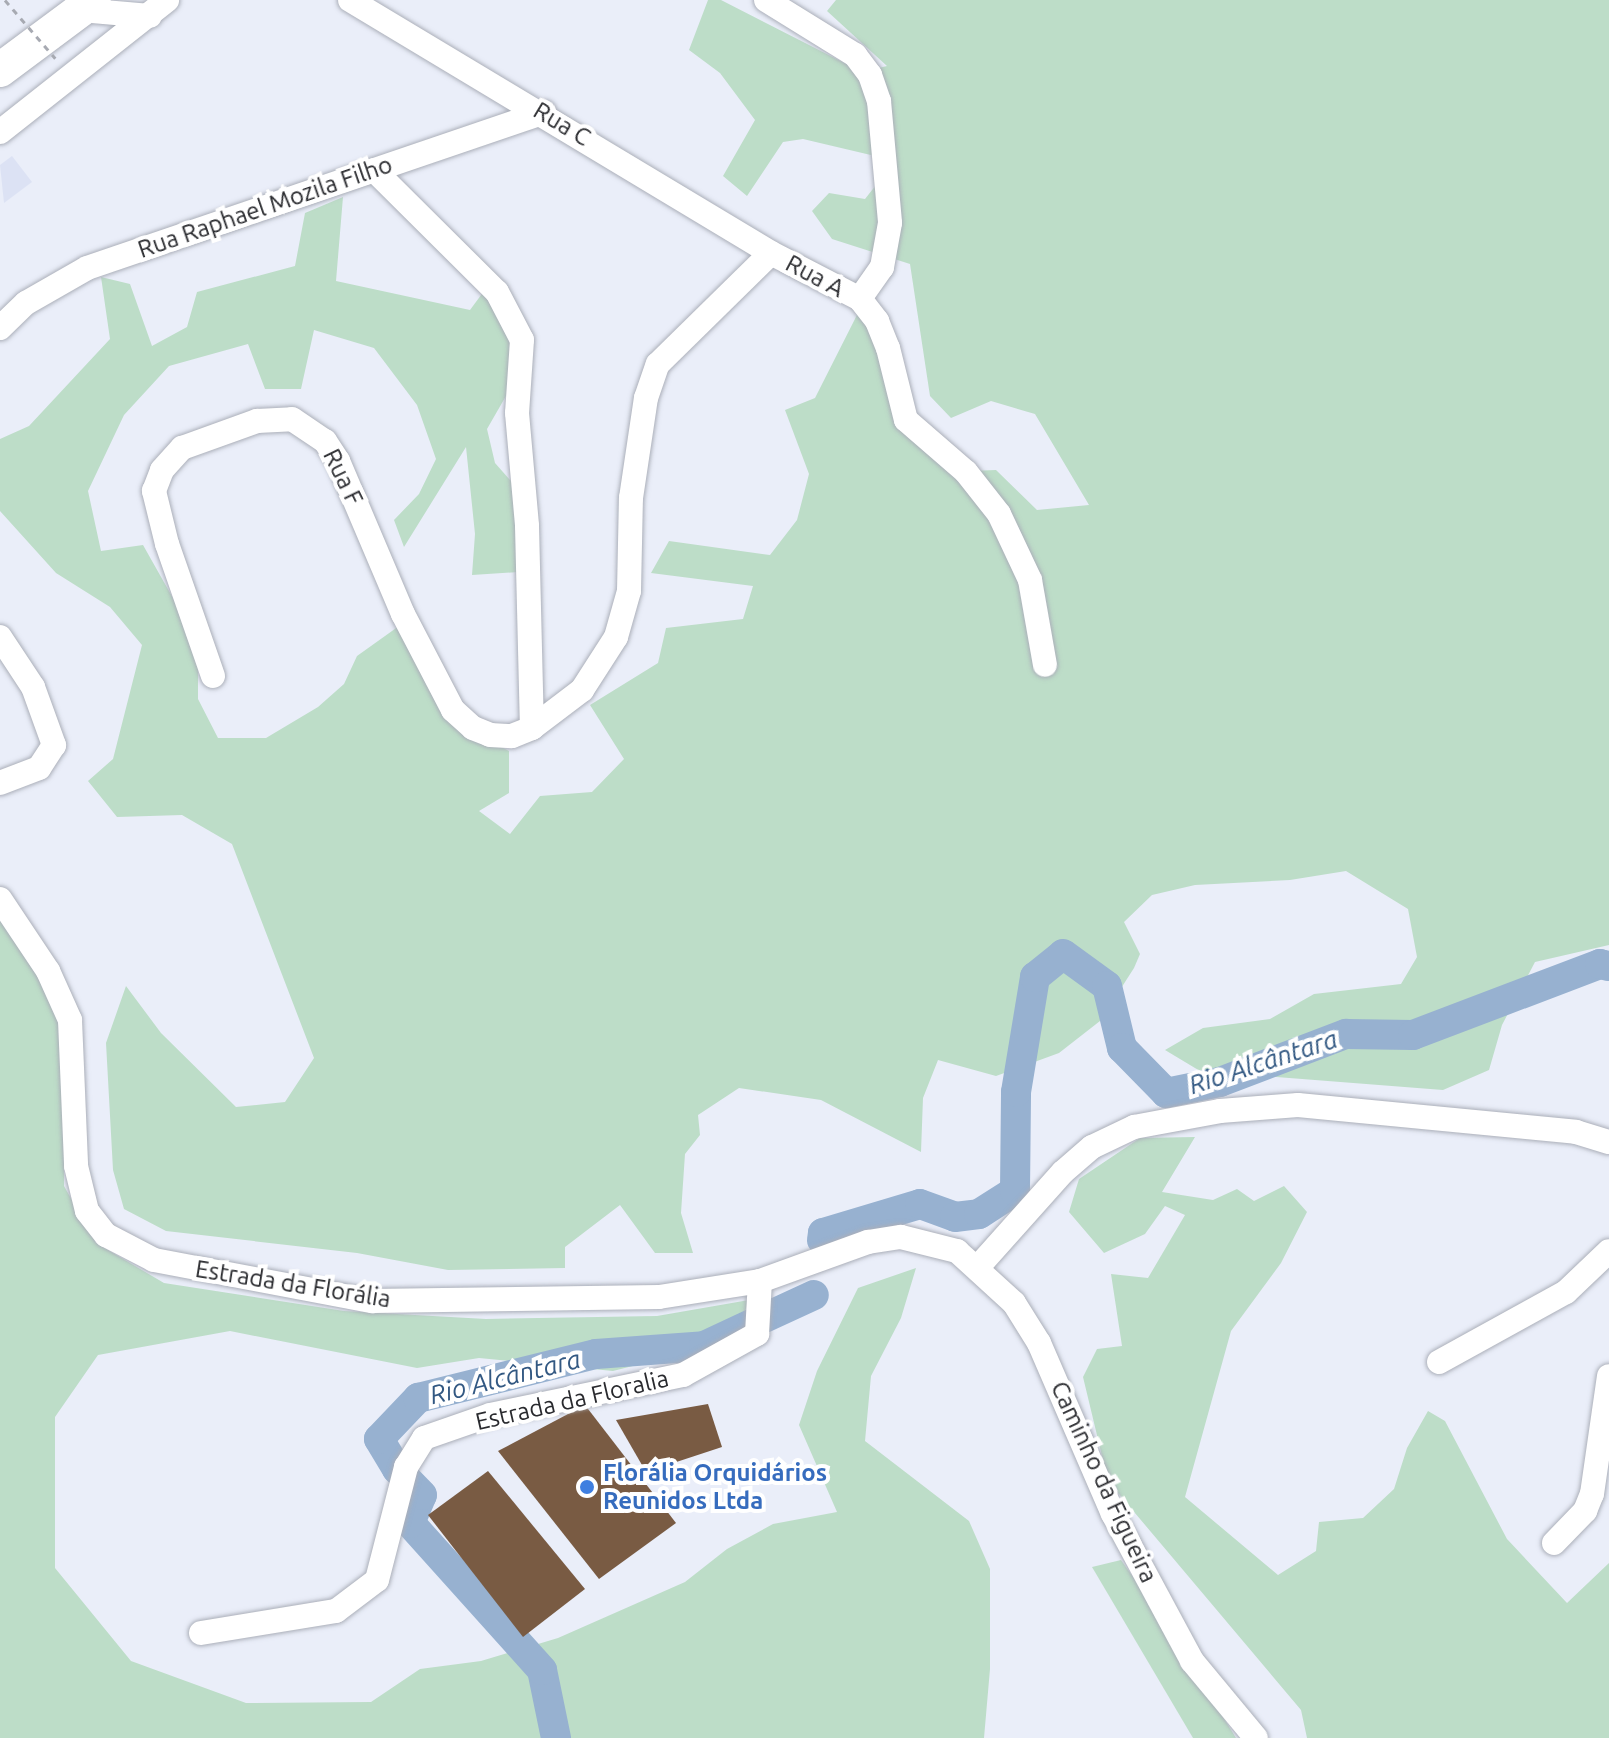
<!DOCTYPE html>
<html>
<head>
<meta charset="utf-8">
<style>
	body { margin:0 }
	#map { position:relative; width:1609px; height:1738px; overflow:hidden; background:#eaeef9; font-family:Ubuntu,sans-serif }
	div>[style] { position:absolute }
	.built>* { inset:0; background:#dce2f4 }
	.green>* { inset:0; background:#bdddc8 }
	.river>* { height:30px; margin:-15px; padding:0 15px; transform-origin:15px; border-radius:15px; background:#97b1d0 }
	.building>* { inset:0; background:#795b43 }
	.roads { filter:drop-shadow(0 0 2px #abafb9) drop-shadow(0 0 2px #abafb9) }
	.minor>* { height:24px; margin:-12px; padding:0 12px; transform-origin:12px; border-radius:12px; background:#fff }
	.highway>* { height:34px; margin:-17px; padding:0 17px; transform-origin:17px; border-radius:17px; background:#fff }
	.path-bridge>* { height:3px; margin-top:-1.5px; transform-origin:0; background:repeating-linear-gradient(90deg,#a7aab2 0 6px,transparent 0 12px) }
	.dots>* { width:22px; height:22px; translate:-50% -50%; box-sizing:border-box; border:4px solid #fff; border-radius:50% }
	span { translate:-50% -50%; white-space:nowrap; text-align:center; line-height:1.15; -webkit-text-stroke:8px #fff; paint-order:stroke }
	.street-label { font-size:24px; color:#292a2e }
	.shop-label { font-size:24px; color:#366cbe; font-weight:700 }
	.left { translate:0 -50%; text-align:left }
	.water-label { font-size:26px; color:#325882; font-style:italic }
</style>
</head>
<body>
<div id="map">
	<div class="built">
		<i style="clip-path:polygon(12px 156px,32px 182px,4px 203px,0 165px)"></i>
	</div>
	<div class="green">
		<i style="clip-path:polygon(708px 0,721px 0,862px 72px,887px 66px,827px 11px,836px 0,1609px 0,1609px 945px,1535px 962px,1502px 1025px,1489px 1070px,1443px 1090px,1200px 1071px,1165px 1050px,1203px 1028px,1270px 1019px,1314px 994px,1401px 984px,1417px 957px,1408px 909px,1346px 871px,1290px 880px,1195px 885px,1152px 895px,1124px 922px,1140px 954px,1134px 968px,1100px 1021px,1059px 1053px,996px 1076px,938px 1060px,923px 1098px,921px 1152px,821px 1100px,739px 1088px,698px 1115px,700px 1135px,685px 1154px,681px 1213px,693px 1253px,655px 1253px,620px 1205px,565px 1247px,565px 1268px,448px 1270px,357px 1253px,166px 1231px,124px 1209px,113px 1170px,106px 1043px,126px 986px,161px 1033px,236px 1107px,285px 1102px,314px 1058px,232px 844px,182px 815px,117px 817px,88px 781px,113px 759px,142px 645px,110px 607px,56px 573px,0 511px,0 439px,29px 426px,110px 339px,101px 277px,130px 284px,152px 346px,187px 327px,197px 292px,295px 266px,305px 213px,343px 197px,336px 281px,470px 310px,487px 287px,520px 349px,514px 382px,487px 429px,495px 463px,519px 490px,518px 572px,472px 575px,475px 534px,466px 447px,404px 547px,394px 520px,419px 494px,436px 459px,417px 405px,374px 348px,314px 330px,301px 389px,265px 389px,248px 344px,169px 366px,124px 415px,88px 491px,101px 551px,143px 545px,178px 607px,198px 664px,198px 699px,218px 738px,266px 738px,318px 707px,344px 684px,357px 656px,399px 626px,458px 724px,509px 751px,509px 793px,479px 811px,510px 834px,540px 796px,592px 792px,624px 759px,590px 705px,658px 663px,666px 628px,743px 619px,753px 586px,651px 573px,669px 541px,770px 555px,797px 520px,809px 474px,785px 410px,815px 398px,859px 311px,917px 421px,970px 471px,996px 470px,1037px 510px,1089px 505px,1035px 414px,991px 401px,951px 418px,930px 396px,910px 264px,832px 239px,812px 211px,829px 193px,865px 199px,876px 185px,875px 156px,803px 139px,783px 142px,747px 196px,723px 176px,755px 120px,720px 73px,689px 50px)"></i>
		<i style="clip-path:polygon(0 900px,64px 1003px,64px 1186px,96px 1243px,164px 1283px,344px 1311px,486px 1319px,657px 1316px,749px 1300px,735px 1340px,613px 1371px,479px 1358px,417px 1368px,230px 1331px,98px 1355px,55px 1417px,55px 1568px,131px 1661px,246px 1703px,371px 1702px,420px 1669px,481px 1661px,558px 1638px,685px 1582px,727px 1549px,773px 1524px,837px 1512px,799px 1425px,817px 1371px,858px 1288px,916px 1268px,901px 1318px,871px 1376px,865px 1441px,969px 1521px,990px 1569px,990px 1669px,984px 1738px,0 1738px)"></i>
		<i style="clip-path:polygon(1195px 1137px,1162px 1192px,1213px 1200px,1237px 1189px,1254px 1201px,1284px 1186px,1307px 1212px,1281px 1263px,1231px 1331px,1185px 1497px,1278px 1575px,1316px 1551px,1319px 1522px,1363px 1518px,1394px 1489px,1407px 1448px,1428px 1411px,1445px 1421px,1507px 1539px,1567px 1603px,1609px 1563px,1609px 1738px,1307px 1738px,1301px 1710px,1108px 1481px,1083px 1377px,1097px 1349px,1122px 1346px,1111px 1274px,1148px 1278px,1185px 1215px,1165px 1206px,1145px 1234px,1104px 1253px,1069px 1212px,1079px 1179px,1140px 1138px)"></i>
		<i style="clip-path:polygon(1121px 1560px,1162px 1618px,1236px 1738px,1193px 1738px,1092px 1567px)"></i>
	</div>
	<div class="river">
		<i style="left:822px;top:1240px;width:7px;rotate:-82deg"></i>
		<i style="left:823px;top:1233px;width:101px;rotate:-16.6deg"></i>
		<i style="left:920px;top:1204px;width:37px;rotate:20deg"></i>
		<i style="left:955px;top:1217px;width:24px;rotate:-7deg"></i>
		<i style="left:979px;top:1214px;width:43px;rotate:-32.6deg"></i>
		<i style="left:1015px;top:1191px;width:99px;rotate:-89.4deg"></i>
		<i style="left:1016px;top:1092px;width:117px;rotate:-80.6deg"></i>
		<i style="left:1035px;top:977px;width:36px;rotate:-39deg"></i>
		<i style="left:1063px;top:954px;width:54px;rotate:36deg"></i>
		<i style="left:1107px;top:986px;width:64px;rotate:76.4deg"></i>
		<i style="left:1122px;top:1048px;width:63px;rotate:45.6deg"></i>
		<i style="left:1166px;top:1093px;width:55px;rotate:-11.5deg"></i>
		<i style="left:1220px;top:1082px;width:135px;rotate:-20.9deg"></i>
		<i style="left:1346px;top:1034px;width:67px;rotate:0.9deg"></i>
		<i style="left:1413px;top:1035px;width:200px;rotate:-20.8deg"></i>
		<i style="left:1600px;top:964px;width:9px;rotate:13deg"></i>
		<i style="left:556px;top:1738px;width:69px;rotate:-101.6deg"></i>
		<i style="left:542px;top:1670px;width:198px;rotate:-131.9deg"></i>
		<i style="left:410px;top:1523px;width:30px;rotate:-67deg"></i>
		<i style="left:422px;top:1495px;width:36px;rotate:-134deg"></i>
		<i style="left:397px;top:1469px;width:35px;rotate:-121deg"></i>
		<i style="left:379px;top:1439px;width:57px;rotate:-46.4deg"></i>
		<i style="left:418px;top:1398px;width:183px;rotate:-13.9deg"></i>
		<i style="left:596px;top:1354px;width:108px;rotate:-4.2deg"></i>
		<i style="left:704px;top:1346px;width:121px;rotate:-24.9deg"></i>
	</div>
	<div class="building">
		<i style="clip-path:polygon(708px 1404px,722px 1447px,646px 1472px,616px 1420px)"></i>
		<i style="clip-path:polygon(585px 1405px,676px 1523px,599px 1579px,498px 1451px)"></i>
		<i style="clip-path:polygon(488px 1471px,585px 1589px,523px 1637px,428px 1515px)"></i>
	</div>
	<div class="roads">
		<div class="minor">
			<i style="left:350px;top:0;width:491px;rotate:31deg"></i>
			<i style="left:771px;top:253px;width:100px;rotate:27.3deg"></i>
			<i style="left:860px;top:299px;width:28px;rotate:52deg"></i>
			<i style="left:877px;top:321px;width:29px;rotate:68deg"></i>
			<i style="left:888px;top:348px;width:74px;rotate:76deg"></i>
			<i style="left:906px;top:420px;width:79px;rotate:40.9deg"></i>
			<i style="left:966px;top:472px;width:53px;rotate:51.8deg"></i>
			<i style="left:999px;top:514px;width:73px;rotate:64.8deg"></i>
			<i style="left:1030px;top:580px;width:86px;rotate:80deg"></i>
			<i style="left:766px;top:0;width:105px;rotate:31.7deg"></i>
			<i style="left:855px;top:55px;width:25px;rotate:53deg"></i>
			<i style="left:870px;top:75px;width:28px;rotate:71deg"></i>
			<i style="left:879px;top:101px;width:122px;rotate:84.8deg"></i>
			<i style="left:890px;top:223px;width:45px;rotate:100.3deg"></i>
			<i style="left:882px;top:267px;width:39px;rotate:125deg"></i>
			<i style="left:81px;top:10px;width:69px;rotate:5deg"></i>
			<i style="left:0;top:132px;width:213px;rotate:-38.3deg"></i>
			<i style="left:374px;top:170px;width:173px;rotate:44.8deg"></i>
			<i style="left:497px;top:292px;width:54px;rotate:62.5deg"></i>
			<i style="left:522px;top:340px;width:73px;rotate:93.9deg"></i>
			<i style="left:517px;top:413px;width:113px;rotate:84.9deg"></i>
			<i style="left:527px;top:526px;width:202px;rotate:88.6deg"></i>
			<i style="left:0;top:328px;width:36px;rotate:-44deg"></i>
			<i style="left:26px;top:303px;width:70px;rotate:-29.8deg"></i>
			<i style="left:87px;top:268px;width:483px;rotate:-18.8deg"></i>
			<i style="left:0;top:637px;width:60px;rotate:56.6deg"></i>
			<i style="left:33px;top:687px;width:62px;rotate:70.1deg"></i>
			<i style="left:54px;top:745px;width:27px;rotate:123deg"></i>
			<i style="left:39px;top:768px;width:42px;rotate:159deg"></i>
			<i style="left:213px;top:676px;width:140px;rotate:-109.2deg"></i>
			<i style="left:167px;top:544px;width:55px;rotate:-103.8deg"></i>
			<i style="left:154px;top:491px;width:22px;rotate:-69deg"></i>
			<i style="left:162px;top:470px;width:30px;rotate:-48deg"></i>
			<i style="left:182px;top:448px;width:80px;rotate:-19.8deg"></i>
			<i style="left:257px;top:421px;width:35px;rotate:-3deg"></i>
			<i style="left:292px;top:419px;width:40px;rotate:34deg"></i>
			<i style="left:325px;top:441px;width:24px;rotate:57deg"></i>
			<i style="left:338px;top:461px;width:166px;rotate:67deg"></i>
			<i style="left:403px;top:614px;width:108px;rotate:62.5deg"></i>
			<i style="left:453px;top:710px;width:27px;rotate:42deg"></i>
			<i style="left:473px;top:728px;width:18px;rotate:22deg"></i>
			<i style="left:490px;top:735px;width:22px;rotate:3deg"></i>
			<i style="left:512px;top:736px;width:22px;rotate:-22deg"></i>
			<i style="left:532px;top:728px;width:63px;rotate:-37.2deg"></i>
			<i style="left:582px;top:690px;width:63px;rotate:-57.3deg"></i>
			<i style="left:616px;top:637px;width:48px;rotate:-74.2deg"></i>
			<i style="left:629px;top:591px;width:93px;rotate:-88.8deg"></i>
			<i style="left:631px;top:498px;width:101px;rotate:-81.5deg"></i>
			<i style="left:646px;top:398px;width:36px;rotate:-71deg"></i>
			<i style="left:658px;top:364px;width:158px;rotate:-44.5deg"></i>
			<i style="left:0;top:899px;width:87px;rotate:56.3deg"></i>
			<i style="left:48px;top:971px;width:54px;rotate:65.8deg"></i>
			<i style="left:70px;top:1020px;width:146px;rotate:87.6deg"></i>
			<i style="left:76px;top:1166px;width:46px;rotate:76.3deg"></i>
			<i style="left:87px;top:1211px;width:31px;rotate:52deg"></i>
			<i style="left:106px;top:1235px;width:54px;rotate:27.5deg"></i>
			<i style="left:154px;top:1260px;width:222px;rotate:10.7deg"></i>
			<i style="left:372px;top:1301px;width:287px;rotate:-0.8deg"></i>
			<i style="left:659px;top:1297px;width:102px;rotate:-9deg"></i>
			<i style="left:760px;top:1281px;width:115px;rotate:-19.9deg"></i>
			<i style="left:868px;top:1242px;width:33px;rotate:-9deg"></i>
			<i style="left:901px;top:1237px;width:58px;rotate:14deg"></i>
			<i style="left:957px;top:1251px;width:77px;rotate:42.4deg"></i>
			<i style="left:1014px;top:1303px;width:47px;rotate:58deg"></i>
			<i style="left:1039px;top:1343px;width:186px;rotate:66.6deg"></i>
			<i style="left:1113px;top:1514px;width:167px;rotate:61.7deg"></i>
			<i style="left:1192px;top:1661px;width:100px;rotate:50.3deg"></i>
			<i style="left:978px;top:1267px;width:127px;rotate:-48.2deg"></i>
			<i style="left:1063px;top:1172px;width:38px;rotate:-41deg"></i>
			<i style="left:1092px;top:1147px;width:47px;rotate:-25.5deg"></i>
			<i style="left:1134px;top:1127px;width:87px;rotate:-10.5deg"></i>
			<i style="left:1220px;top:1111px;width:78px;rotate:-4.4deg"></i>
			<i style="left:1298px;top:1105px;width:279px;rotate:5.5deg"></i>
			<i style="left:1576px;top:1132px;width:34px;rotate:17deg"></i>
			<i style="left:1439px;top:1362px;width:145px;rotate:-28.9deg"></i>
			<i style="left:1566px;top:1292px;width:59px;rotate:-43.6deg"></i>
			<i style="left:1554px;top:1543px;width:45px;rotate:-45.9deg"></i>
			<i style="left:1585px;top:1511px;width:18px;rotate:-68deg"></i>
			<i style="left:1592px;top:1494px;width:119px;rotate:-81.8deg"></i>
			<i style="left:201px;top:1633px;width:137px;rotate:-9.3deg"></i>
			<i style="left:336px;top:1611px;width:51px;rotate:-37.1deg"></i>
			<i style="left:377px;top:1580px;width:117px;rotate:-75.6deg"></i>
			<i style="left:406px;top:1467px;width:34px;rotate:-58deg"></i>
			<i style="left:424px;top:1438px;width:70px;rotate:-19.2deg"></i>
			<i style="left:490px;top:1415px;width:197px;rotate:-11.7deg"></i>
			<i style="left:683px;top:1375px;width:85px;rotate:-29deg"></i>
			<i style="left:757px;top:1334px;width:53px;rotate:-86.8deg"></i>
		</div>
		<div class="highway">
			<i style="left:0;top:70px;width:117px;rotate:-36.7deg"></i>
		</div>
	</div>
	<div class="path-bridge">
		<i style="left:5px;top:0;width:77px;rotate:49.2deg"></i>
	</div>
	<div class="dots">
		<i style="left:587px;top:1487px;background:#3f7fe0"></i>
	</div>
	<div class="street-label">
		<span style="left:562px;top:124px;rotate:31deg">Rua C</span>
		<span style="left:265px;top:207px;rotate:-19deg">Rua Raphael Mozila Filho</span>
		<span style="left:815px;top:276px;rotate:28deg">Rua A</span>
		<span style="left:343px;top:477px;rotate:64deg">Rua F</span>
		<span style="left:293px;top:1284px;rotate:9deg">Estrada da Florália</span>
		<span style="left:572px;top:1400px;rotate:-13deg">Estrada da Floralia</span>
		<span style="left:1104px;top:1482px;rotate:65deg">Caminho da Figueira</span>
	</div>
	<div class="shop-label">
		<span class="left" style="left:603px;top:1487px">Florália Orquidários<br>Reunidos Ltda</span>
	</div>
	<div class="water-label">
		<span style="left:1263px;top:1062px;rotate:-18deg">Rio Alcântara</span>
		<span style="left:505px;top:1377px;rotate:-14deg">Rio Alcântara</span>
	</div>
</div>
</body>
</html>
